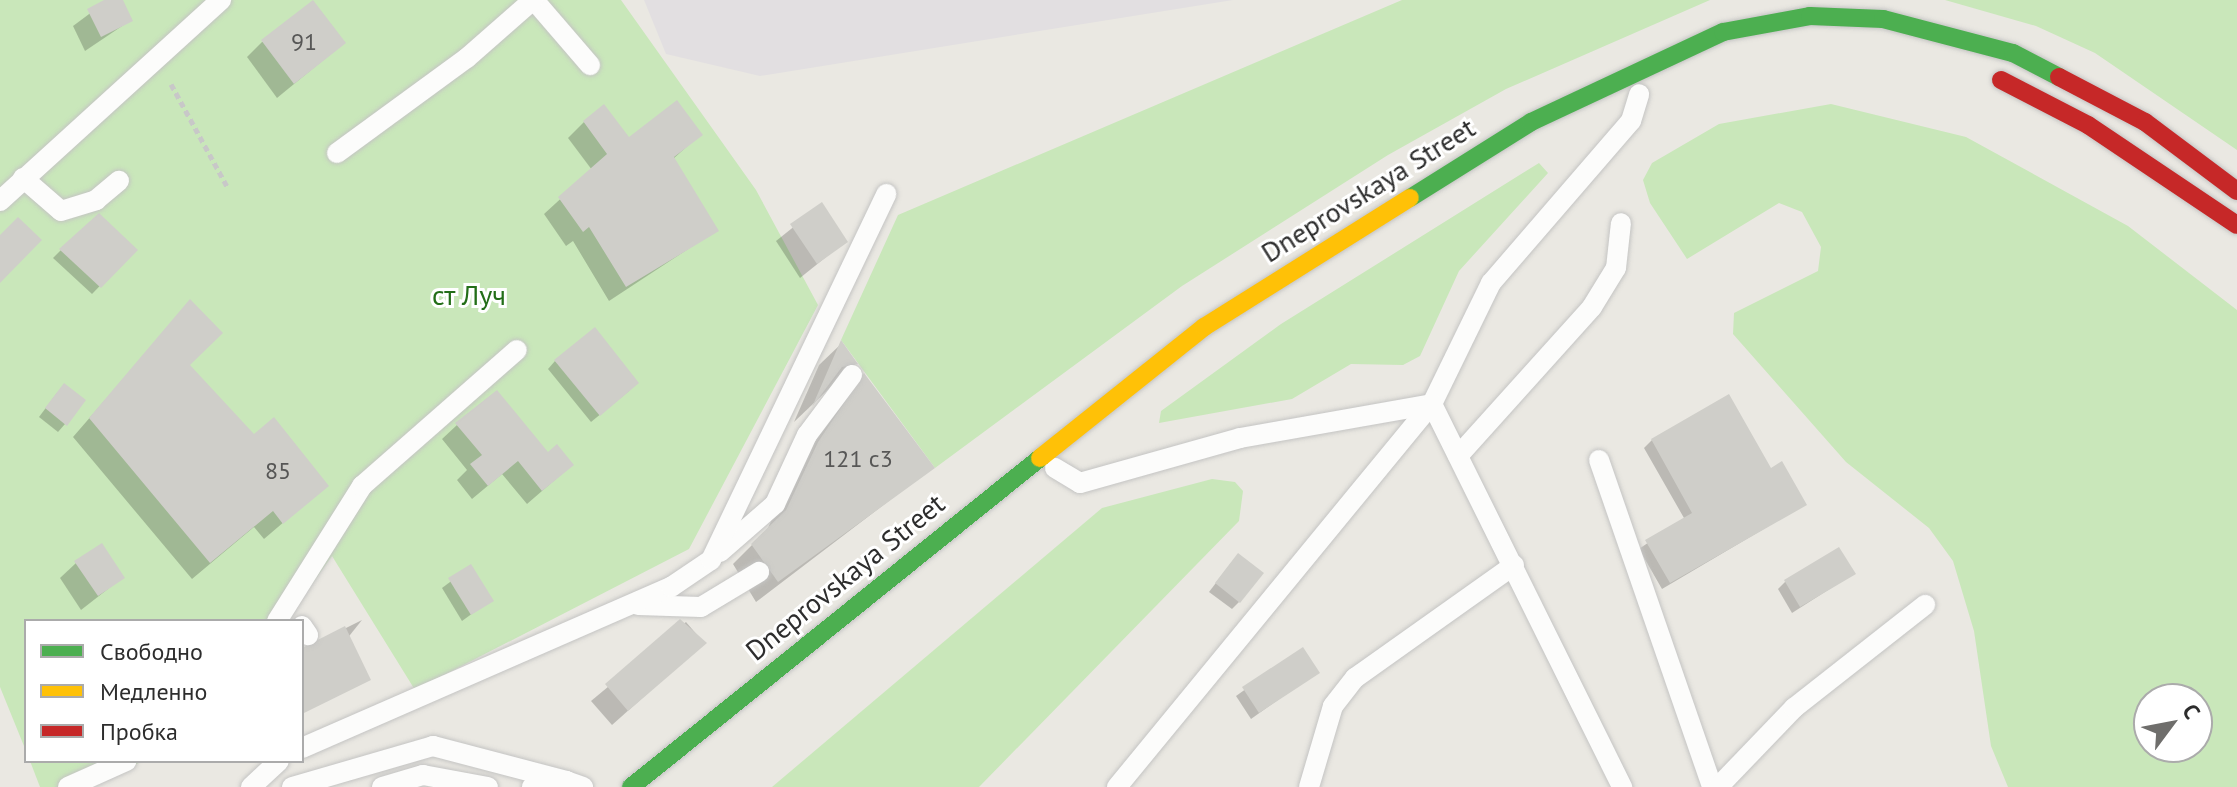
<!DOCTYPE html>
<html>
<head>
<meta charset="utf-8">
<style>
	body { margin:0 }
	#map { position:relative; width:2237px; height:787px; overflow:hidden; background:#eae8e2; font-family:"PT Sans",sans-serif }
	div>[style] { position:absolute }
	.industrial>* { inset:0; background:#e2dfe1 }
	.green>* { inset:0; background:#c9e7ba }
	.shadow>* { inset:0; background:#0003 }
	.building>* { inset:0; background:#cfcec9 }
	.path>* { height:5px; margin-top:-2.5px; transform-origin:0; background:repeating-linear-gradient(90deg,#c8c8c8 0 6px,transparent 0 10px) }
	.roads { filter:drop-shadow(0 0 2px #c4c4c3) drop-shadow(0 0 2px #c4c4c3) }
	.lane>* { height:20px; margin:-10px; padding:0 10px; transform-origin:10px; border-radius:10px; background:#fcfcfb }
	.fast>* { height:18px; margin:-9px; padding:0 9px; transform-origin:9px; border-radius:9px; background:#4caf50 }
	.slow>* { height:18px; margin:-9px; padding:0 9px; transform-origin:9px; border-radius:9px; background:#ffc107 }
	.jam>* { height:18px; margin:-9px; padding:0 9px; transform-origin:9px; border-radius:9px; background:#c62828 }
	span { translate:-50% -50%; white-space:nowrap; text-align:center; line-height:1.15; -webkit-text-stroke:6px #fff; paint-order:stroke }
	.number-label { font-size:24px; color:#575756 }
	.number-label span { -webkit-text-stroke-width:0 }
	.street-label { font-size:28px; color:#2d2d2d }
	.park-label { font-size:28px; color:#236e18 }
	.legend { position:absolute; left:24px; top:619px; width:280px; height:144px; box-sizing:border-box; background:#fff; border:2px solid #ababab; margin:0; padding:10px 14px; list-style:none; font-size:24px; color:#2d2d2d }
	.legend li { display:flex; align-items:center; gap:16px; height:40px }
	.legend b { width:40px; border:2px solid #ababab }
	.north { position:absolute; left:2133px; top:683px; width:80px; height:80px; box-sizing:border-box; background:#fff; border:2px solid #ababab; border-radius:50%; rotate:58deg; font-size:22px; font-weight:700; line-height:32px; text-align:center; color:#2d2d2d }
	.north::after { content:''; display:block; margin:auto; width:28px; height:36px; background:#6f6e6c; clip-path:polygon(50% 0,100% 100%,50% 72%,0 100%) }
</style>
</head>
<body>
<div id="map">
	<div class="industrial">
		<i style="clip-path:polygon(644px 0,1233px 0,760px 76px,666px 54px)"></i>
	</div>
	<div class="green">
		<i style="clip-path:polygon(0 0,621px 0,756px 190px,818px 305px,689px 549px,415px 690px,332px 556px,286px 621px,26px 621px,26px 751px,0 687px)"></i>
		<i style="clip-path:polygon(1402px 0,1710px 0,1506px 89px,1388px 155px,1182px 286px,935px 468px,841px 340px,898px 215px)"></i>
		<i style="clip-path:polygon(1945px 0,2237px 0,2237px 150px,2095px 53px,2036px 26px)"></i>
		<i style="clip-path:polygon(evenodd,1831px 104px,1966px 137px,2128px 226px,2237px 310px,2237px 787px,2008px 787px,1991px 746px,1974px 631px,1953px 561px,1929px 528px,1846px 462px,1733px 334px,1734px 313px,1818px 271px,1821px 247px,1802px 212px,1779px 203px,1687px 259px,1650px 203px,1643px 180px,1652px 163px,1719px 124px,1831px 104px,2149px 699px,2197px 699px,2197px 747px,2149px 747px,2149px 699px)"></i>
		<i style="clip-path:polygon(1539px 163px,1548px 173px,1459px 271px,1420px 356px,1403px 365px,1351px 364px,1292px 399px,1159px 423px,1161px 411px,1281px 324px)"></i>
		<i style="clip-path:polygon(1212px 479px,1235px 482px,1243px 491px,1239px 521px,979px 787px,772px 787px,1102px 508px)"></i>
		<i style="clip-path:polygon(30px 761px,143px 761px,88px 787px,40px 787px)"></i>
	</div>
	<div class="shadow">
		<i style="clip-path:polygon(108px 0,121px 0,131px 20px,85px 51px,73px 26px)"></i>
		<i style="clip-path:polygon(262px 42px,344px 43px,277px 98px,247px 57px)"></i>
		<i style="clip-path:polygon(584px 122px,629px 140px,701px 134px,673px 159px,717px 230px,609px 301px,573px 241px,566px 246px,544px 214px,592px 170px,568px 138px)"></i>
		<i style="clip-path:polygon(821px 205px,846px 241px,800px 278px,776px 241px)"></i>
		<i style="clip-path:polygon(61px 250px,135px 250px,92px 294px,53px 258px)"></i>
		<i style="clip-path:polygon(190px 302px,188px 365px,253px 437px,326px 486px,264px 539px,254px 527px,192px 579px,73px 437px)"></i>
		<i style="clip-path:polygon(841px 344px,855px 364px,794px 422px,819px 365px)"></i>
		<i style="clip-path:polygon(555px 361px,629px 391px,591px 422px,548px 369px)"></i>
		<i style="clip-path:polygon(864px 376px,932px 468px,756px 602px,733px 564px,767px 530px,797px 465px)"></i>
		<i style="clip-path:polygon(57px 393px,65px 424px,58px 432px,39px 417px)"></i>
		<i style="clip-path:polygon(457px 425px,547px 455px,572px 465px,527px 504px,502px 474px,472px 499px,457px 480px,467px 470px,442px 439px)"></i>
		<i style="clip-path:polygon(1652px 440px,1770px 470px,1804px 505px,1662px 589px,1639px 549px,1684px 518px,1644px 448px)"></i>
		<i style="clip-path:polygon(76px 563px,122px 578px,81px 610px,60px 578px)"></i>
		<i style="clip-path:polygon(1231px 563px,1239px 602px,1232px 609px,1209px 592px)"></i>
		<i style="clip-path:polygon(470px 567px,491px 600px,462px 621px,442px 588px)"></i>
		<i style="clip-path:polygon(1853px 574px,1792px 613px,1778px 589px,1785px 582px)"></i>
		<i style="clip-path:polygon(362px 620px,302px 695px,302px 650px)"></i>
		<i style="clip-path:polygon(686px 622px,704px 643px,612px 725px,591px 701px)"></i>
		<i style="clip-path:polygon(1302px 649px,1317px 672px,1251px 719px,1236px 696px)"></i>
	</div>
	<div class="building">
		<i style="clip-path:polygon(104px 0,123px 0,133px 21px,101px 37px,87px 9px)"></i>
		<i style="clip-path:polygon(313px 0,346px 43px,294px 84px,261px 40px)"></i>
		<i style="clip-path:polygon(677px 100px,703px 135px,674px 157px,719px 231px,626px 287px,589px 227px,583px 232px,558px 197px,607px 154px,583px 121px,604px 104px,629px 137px)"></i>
		<i style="clip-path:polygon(822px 202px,848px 242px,817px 264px,790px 224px)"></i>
		<i style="clip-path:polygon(99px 213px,138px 250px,101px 288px,59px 249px)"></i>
		<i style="clip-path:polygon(18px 217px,42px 240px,0 283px,0 235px)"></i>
		<i style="clip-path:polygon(190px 299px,223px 333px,190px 365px,254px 434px,274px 417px,329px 486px,283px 524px,273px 511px,210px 563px,89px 418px)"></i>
		<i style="clip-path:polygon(595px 327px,639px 383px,600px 416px,554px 360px)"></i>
		<i style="clip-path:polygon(841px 340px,858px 364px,842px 367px,812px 407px)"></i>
		<i style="clip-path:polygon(864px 373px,935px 468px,778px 582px,751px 544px,786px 510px,818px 442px)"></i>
		<i style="clip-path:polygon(64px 383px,86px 400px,67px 426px,45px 408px)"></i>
		<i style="clip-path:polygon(497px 390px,548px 452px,557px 444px,574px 465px,542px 491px,518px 461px,488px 486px,470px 464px,482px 455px,455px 423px)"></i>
		<i style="clip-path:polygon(1729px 394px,1771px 468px,1782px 461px,1807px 505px,1670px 583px,1645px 540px,1692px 513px,1651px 439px)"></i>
		<i style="clip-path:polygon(102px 543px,125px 578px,98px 596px,74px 561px)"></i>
		<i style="clip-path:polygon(1839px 547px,1856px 574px,1800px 607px,1784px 580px)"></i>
		<i style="clip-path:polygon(1238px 553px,1264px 573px,1240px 603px,1215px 583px)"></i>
		<i style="clip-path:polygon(471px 564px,494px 601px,471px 615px,448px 578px)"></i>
		<i style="clip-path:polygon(680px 619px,707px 643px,628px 711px,605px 684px)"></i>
		<i style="clip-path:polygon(345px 626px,371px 680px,302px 714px,302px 648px)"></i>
		<i style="clip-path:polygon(1303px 647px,1320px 673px,1259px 713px,1242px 687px)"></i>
	</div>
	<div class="path">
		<i style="left:171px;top:84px;width:119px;rotate:61.3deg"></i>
	</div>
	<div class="roads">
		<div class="lane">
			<i style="left:534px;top:0;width:86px;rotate:49.3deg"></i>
			<i style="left:337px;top:153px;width:161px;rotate:-36.2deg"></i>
			<i style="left:467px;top:58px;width:88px;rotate:-41.3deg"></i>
			<i style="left:23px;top:178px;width:50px;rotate:41deg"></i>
			<i style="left:61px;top:211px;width:37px;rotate:-17deg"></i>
			<i style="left:96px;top:200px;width:30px;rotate:-40deg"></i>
			<i style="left:0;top:201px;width:299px;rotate:-42.3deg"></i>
			<i style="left:1458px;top:456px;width:200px;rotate:-48deg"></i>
			<i style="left:1592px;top:307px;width:46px;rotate:-58.4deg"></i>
			<i style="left:1616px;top:268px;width:45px;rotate:-83.7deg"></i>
			<i style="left:1599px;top:460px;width:346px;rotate:70.9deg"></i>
			<i style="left:1055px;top:468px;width:29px;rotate:31deg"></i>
			<i style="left:1080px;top:483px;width:166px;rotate:-15.7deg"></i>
			<i style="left:1240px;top:438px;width:195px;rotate:-10deg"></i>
			<i style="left:1432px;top:404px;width:135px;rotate:-64deg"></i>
			<i style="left:1491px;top:283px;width:214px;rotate:-49.2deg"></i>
			<i style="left:1631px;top:121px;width:28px;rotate:-73deg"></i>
			<i style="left:720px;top:552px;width:73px;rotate:-41.1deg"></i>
			<i style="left:775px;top:504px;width:76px;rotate:-65.1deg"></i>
			<i style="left:807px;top:435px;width:75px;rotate:-53.1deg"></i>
			<i style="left:638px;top:605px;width:63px;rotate:1.8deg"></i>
			<i style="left:701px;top:607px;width:68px;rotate:-31.1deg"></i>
			<i style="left:277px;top:621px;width:160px;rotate:-57.8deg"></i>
			<i style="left:362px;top:486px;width:206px;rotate:-41.3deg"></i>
			<i style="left:302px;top:626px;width:11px;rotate:56deg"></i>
			<i style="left:302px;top:748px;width:403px;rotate:-23.6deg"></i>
			<i style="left:671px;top:587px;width:48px;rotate:-34deg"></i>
			<i style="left:711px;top:560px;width:406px;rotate:-64.4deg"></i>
			<i style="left:68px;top:787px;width:64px;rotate:-24.1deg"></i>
			<i style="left:251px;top:787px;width:38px;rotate:-43deg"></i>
			<i style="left:292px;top:787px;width:147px;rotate:-16.2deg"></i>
			<i style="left:433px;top:746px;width:138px;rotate:14.7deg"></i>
			<i style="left:382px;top:787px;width:43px;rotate:-16.3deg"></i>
			<i style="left:423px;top:775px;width:66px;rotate:10.5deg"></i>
			<i style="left:532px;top:787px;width:35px;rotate:-10deg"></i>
			<i style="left:566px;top:781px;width:18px;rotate:19deg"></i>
			<i style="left:1117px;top:787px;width:496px;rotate:-50.6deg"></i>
			<i style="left:1432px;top:404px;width:428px;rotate:63.6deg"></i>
			<i style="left:1309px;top:787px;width:84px;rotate:-73.5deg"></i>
			<i style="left:1333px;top:706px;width:36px;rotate:-52deg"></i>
			<i style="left:1355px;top:678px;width:195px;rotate:-35.4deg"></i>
			<i style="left:1718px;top:787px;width:110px;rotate:-46.1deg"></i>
			<i style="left:1794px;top:708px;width:167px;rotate:-38.2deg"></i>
		</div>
		<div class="fast">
			<i style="left:1410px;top:198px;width:143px;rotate:-32.1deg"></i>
			<i style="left:1531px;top:122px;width:212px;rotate:-25.1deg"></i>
			<i style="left:1723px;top:32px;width:88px;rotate:-10.4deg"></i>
			<i style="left:1810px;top:16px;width:73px;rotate:2.4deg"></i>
			<i style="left:1883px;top:19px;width:134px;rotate:14.7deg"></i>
			<i style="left:2013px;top:53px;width:52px;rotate:27.6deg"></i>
			<i style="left:631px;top:787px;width:525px;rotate:-38.81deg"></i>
		</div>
		<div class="slow">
			<i style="left:1040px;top:458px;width:210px;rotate:-38.6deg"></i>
			<i style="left:1204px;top:327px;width:243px;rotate:-32.1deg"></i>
		</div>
		<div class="jam">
			<i style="left:2059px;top:77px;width:97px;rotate:27.6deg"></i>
			<i style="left:2145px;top:122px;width:115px;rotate:36.9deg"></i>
			<i style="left:2001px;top:80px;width:98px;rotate:27.3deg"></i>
			<i style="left:2088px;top:125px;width:179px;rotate:33.9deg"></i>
		</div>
	</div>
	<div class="number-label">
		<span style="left:304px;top:42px">91</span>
		<span style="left:858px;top:459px">121 с3</span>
		<span style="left:278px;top:471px">85</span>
	</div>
	<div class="street-label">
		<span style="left:1368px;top:190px;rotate:-32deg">Dneprovskaya Street</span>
		<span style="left:845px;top:577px;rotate:-39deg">Dneprovskaya Street</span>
	</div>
	<div class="park-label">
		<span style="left:469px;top:295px">ст Луч</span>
	</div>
	<ul class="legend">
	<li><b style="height:10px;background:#4caf50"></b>Свободно</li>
	<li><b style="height:10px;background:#ffc107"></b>Медленно</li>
	<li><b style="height:10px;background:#c62828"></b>Пробка</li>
	</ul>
	<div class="north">С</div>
</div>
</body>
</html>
